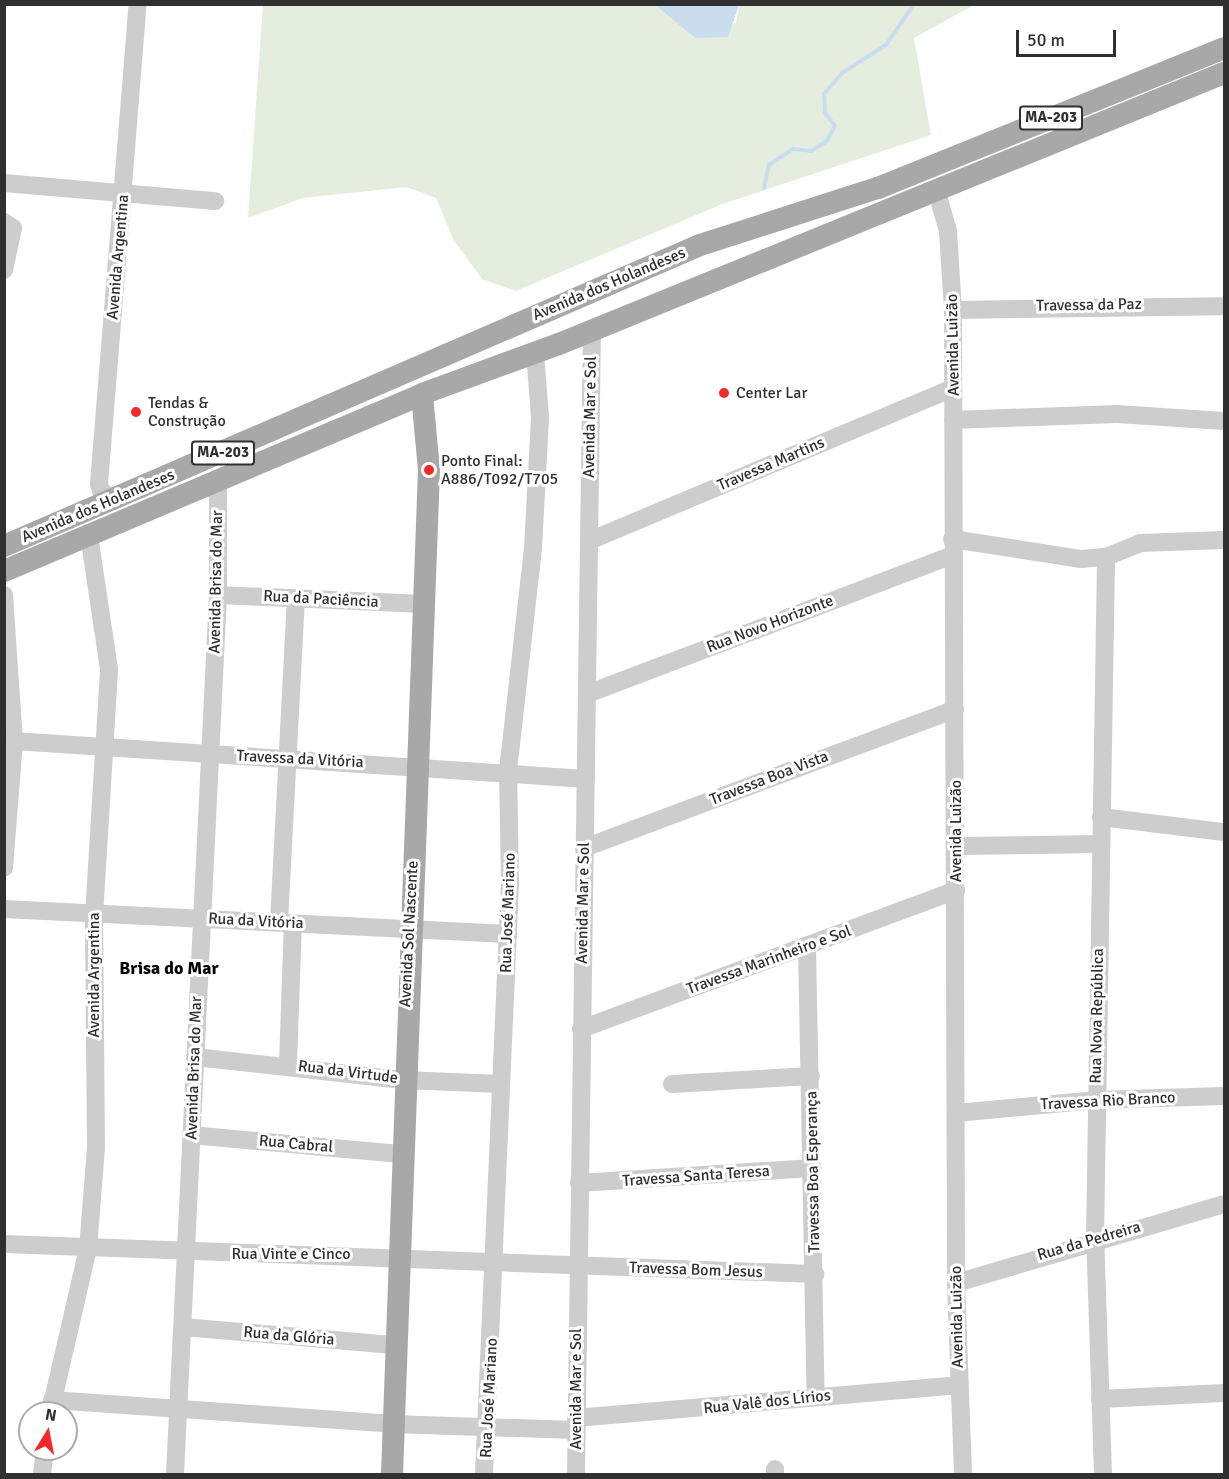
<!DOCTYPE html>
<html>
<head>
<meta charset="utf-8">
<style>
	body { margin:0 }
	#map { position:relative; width:1229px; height:1479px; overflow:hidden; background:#fff; font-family:Signika,sans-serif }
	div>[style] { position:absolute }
	.green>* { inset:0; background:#e5eede }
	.water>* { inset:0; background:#c9ddef }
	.stream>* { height:4px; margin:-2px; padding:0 2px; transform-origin:2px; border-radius:2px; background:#c9ddef }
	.minor>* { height:18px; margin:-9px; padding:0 9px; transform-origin:9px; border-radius:9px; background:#cdcdcd }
	.major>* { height:22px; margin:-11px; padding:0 11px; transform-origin:11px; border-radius:11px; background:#a8a8a8 }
	.dots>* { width:16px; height:16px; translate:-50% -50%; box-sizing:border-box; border:3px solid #fff; border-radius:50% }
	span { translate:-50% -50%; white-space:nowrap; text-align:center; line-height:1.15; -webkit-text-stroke:6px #fff; paint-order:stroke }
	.shield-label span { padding:2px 4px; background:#fff; border:2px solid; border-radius:4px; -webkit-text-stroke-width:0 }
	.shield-label { font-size:15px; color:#303030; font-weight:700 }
	.street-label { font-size:16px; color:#303030 }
	.poi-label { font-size:16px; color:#303030 }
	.left { translate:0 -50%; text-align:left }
	.neighbourhood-label { font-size:18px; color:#000; font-weight:700 }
	.frame { position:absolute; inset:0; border:6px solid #303030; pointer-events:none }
	.north { position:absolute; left:18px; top:1401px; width:60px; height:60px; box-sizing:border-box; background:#fff; border:2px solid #acacac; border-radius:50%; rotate:10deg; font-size:16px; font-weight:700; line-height:24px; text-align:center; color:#303030 }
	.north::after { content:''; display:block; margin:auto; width:21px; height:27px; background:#f12a29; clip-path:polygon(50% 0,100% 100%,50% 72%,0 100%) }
	.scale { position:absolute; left:1016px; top:30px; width:100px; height:27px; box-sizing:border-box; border:3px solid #303030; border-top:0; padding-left:8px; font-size:18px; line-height:21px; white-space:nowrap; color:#303030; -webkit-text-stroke:4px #fff; paint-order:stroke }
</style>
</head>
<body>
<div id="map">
	<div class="green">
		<i style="clip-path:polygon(263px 5px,655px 5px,695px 38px,736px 23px,739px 5px,974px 5px,914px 38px,931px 135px,720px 205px,516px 291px,482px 279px,453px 239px,436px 198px,406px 187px,303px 198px,248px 218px)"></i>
	</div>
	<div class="water">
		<i style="clip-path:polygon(655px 5px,739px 5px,728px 37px,695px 38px)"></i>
	</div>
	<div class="stream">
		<i style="left:764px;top:188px;width:24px;rotate:-78deg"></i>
		<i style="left:769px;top:165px;width:29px;rotate:-34deg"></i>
		<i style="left:793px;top:149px;width:18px;rotate:6deg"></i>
		<i style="left:811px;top:151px;width:19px;rotate:-32deg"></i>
		<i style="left:827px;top:141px;width:17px;rotate:-62deg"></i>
		<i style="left:835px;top:126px;width:17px;rotate:-126deg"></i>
		<i style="left:825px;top:112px;width:18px;rotate:-93deg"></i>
		<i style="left:824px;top:94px;width:28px;rotate:-49deg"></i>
		<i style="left:842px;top:73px;width:52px;rotate:-32.5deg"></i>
		<i style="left:886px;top:45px;width:50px;rotate:-55.7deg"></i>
	</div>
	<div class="minor">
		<i style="left:4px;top:183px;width:212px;rotate:4.9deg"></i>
		<i style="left:936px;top:189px;width:44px;rotate:74.1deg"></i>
		<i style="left:948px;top:231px;width:79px;rotate:86.4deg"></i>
		<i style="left:953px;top:310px;width:973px;rotate:89.82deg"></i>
		<i style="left:956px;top:1283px;width:191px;rotate:87.9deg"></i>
		<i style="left:4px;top:222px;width:11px;rotate:34deg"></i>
		<i style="left:13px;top:228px;width:43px;rotate:102.1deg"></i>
		<i style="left:953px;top:310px;width:271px;rotate:-0.8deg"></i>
		<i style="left:953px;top:420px;width:164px;rotate:-2.1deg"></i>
		<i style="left:1117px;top:414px;width:107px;rotate:3.7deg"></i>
		<i style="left:117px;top:498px;width:16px;rotate:-162deg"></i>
		<i style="left:102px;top:493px;width:9px;rotate:-108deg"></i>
		<i style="left:99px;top:484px;width:482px;rotate:-85.4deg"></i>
		<i style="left:952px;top:539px;width:131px;rotate:8.8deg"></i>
		<i style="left:1081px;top:559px;width:25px;rotate:-5deg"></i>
		<i style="left:1106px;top:557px;width:37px;rotate:-22deg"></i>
		<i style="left:1140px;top:543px;width:84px;rotate:-2deg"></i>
		<i style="left:589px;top:541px;width:395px;rotate:-22.8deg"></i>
		<i style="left:4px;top:595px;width:146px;rotate:86.1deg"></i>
		<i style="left:14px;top:741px;width:127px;rotate:94.5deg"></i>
		<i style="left:218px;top:595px;width:206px;rotate:2.5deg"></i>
		<i style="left:587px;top:694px;width:391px;rotate:-20.8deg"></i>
		<i style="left:14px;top:741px;width:573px;rotate:3.8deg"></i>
		<i style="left:1101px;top:817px;width:124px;rotate:7deg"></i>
		<i style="left:956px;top:846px;width:144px;rotate:-0.8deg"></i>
		<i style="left:584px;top:848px;width:396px;rotate:-20.5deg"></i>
		<i style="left:4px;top:909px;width:505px;rotate:2.84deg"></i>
		<i style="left:279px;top:922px;width:324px;rotate:-87deg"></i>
		<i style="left:807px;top:947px;width:450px;rotate:88.9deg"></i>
		<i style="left:581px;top:1029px;width:400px;rotate:-20.3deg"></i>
		<i style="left:195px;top:1057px;width:209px;rotate:6.3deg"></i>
		<i style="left:403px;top:1080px;width:98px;rotate:2.3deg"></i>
		<i style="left:288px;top:1064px;width:141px;rotate:-88deg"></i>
		<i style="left:672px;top:1084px;width:139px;rotate:-3.3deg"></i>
		<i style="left:956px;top:1113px;width:141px;rotate:-5.3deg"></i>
		<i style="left:1096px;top:1100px;width:128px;rotate:-1.8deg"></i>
		<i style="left:191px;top:1135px;width:210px;rotate:5.2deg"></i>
		<i style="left:579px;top:1183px;width:234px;rotate:-3.7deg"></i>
		<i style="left:4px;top:1244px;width:812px;rotate:2.12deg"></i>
		<i style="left:956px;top:1283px;width:279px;rotate:-16.4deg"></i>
		<i style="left:183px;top:1327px;width:213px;rotate:4.9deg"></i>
		<i style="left:1100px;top:1399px;width:124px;rotate:-2.8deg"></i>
		<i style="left:52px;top:1400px;width:342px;rotate:4deg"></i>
		<i style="left:393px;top:1424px;width:183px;rotate:1.9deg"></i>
		<i style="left:50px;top:1413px;width:168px;rotate:-77deg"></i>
		<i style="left:88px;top:1249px;width:101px;rotate:-85.5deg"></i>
		<i style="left:96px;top:1148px;width:232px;rotate:-90.5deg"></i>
		<i style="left:94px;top:916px;width:247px;rotate:-86.5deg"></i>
		<i style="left:109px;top:669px;width:135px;rotate:-98.5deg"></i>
		<i style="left:576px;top:1418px;width:383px;rotate:-4.9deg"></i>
		<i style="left:775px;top:1469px;width:5px;rotate:90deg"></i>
		<i style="left:42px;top:1474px;width:25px;rotate:-83deg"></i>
		<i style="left:175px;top:1474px;width:880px;rotate:-87.2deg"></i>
		<i style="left:218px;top:595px;width:114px;rotate:-90deg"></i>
		<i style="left:484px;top:1474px;width:592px;rotate:-87.48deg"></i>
		<i style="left:510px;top:883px;width:112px;rotate:-91deg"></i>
		<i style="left:508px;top:771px;width:224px;rotate:-83.6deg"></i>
		<i style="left:533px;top:548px;width:131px;rotate:-86.9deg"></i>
		<i style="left:540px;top:417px;width:64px;rotate:-94.5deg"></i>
		<i style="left:576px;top:1474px;width:1143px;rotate:-89.2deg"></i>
		<i style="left:1103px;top:1474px;width:236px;rotate:-91.9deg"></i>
		<i style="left:1095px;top:1238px;width:681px;rotate:-89.07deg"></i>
	</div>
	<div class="major">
		<i style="left:4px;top:546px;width:758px;rotate:-23.39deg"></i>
		<i style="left:700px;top:245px;width:187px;rotate:-17.8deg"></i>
		<i style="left:878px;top:188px;width:373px;rotate:-22deg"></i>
		<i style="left:4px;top:571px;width:454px;rotate:-22.9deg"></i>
		<i style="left:422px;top:394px;width:146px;rotate:-20.1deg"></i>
		<i style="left:559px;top:344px;width:718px;rotate:-22.17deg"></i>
		<i style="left:392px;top:1474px;width:1005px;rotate:-87.89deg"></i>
		<i style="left:429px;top:470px;width:76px;rotate:-95.3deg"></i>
	</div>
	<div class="dots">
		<i style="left:724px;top:393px;background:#f12a29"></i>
		<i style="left:136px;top:412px;background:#f12a29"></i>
		<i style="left:429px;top:470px;background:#f12a29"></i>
	</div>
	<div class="shield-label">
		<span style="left:1051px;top:118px">MA-203</span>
		<span style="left:223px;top:453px">MA-203</span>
	</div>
	<div class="street-label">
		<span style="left:118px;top:257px;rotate:-85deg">Avenida Argentina</span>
		<span style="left:609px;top:284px;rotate:-23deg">Avenida dos Holandeses</span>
		<span style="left:1089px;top:305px;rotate:-1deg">Travessa da Paz</span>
		<span style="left:953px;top:345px;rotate:-91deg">Avenida Luizão</span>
		<span style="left:590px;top:417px;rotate:-89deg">Avenida Mar e Sol</span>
		<span style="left:771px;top:464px;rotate:-23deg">Travessa Martins</span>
		<span style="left:98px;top:506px;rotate:-23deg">Avenida dos Holandeses</span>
		<span style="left:216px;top:582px;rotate:-89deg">Avenida Brisa do Mar</span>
		<span style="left:321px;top:599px;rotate:3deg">Rua da Paciência</span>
		<span style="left:770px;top:624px;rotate:-21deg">Rua Novo Horizonte</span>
		<span style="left:300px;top:759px;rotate:3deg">Travessa da Vitória</span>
		<span style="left:769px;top:778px;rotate:-21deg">Travessa Boa Vista</span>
		<span style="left:956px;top:831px;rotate:-90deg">Avenida Luizão</span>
		<span style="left:583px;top:903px;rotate:-89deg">Avenida Mar e Sol</span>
		<span style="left:508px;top:913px;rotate:-88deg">Rua José Mariano</span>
		<span style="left:256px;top:921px;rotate:3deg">Rua da Vitória</span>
		<span style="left:409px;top:934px;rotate:-87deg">Avenida Sol Nascente</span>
		<span style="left:769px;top:960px;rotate:-20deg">Travessa Marinheiro e Sol</span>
		<span style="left:94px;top:975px;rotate:-90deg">Avenida Argentina</span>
		<span style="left:1097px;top:1016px;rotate:-89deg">Rua Nova República</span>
		<span style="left:194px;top:1068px;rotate:-88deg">Avenida Brisa do Mar</span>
		<span style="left:348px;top:1072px;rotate:7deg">Rua da Virtude</span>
		<span style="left:1108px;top:1101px;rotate:-3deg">Travessa Rio Branco</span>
		<span style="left:296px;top:1144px;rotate:5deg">Rua Cabral</span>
		<span style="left:813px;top:1172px;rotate:-91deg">Travessa Boa Esperança</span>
		<span style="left:696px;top:1176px;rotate:-4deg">Travessa Santa Teresa</span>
		<span style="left:1089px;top:1241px;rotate:-16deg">Rua da Pedreira</span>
		<span style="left:291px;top:1254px">Rua Vinte e Cinco</span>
		<span style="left:696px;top:1270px;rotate:2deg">Travessa Bom Jesus</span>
		<span style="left:957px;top:1317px;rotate:-91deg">Avenida Luizão</span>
		<span style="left:289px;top:1336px;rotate:5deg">Rua da Glória</span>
		<span style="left:576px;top:1389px;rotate:-90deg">Avenida Mar e Sol</span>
		<span style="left:489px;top:1398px;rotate:-87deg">Rua José Mariano</span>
		<span style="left:767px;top:1402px;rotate:-6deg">Rua Valê dos Lírios</span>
	</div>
	<div class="poi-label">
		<span class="left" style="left:736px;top:393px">Center Lar</span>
		<span class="left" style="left:148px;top:412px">Tendas &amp;<br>Construção</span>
		<span class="left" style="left:441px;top:470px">Ponto Final:<br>A886/T092/T705</span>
	</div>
	<div class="neighbourhood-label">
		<span style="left:169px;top:968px">Brisa do Mar</span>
	</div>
	<div class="frame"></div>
	<div class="north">N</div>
	<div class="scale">50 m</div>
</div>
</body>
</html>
